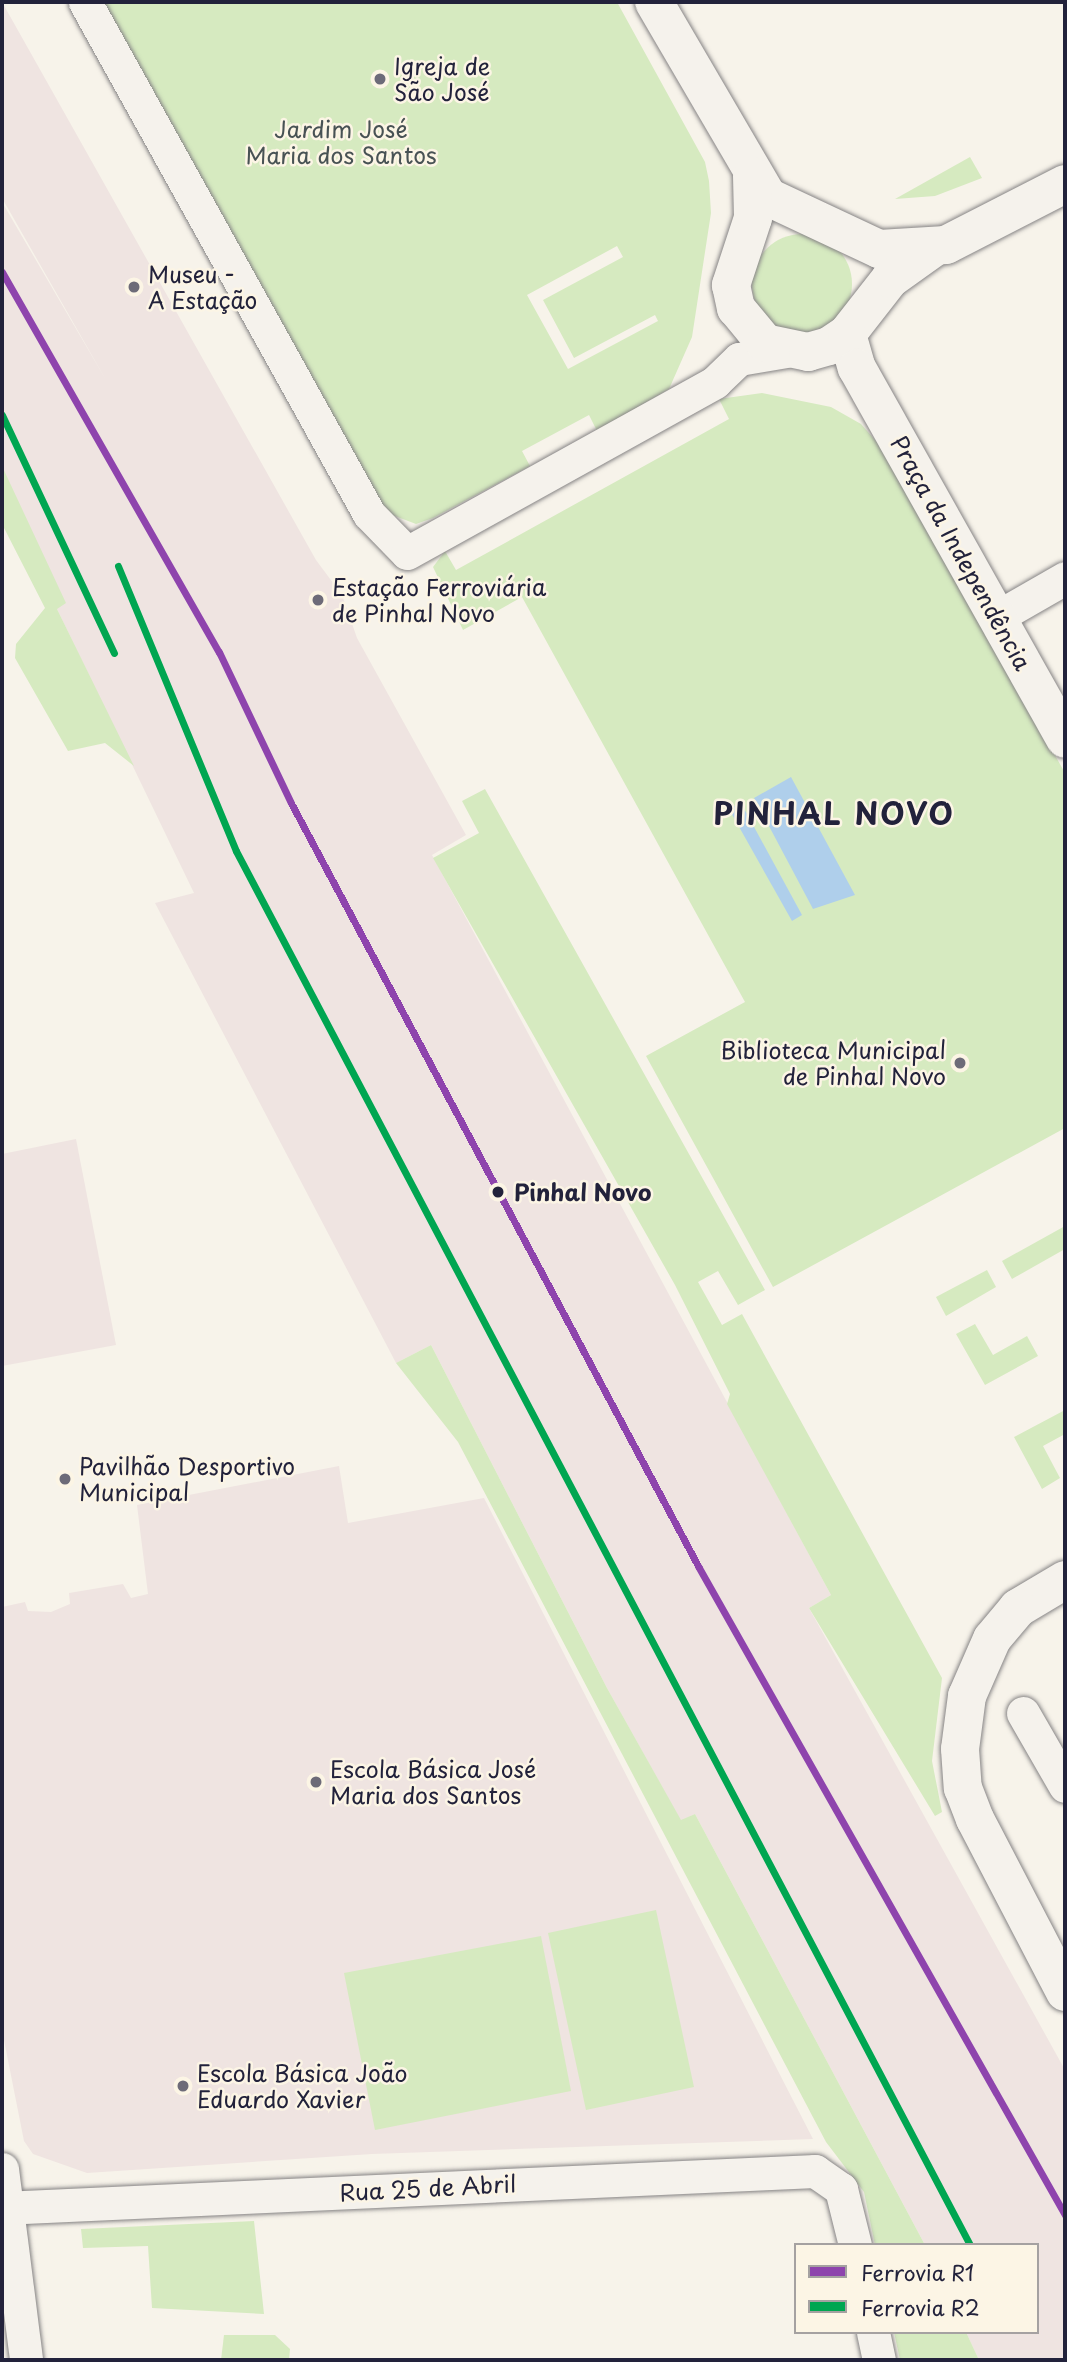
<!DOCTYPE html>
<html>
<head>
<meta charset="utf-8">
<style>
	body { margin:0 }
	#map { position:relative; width:1067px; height:2362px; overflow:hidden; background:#f7f3ea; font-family:"Playpen Sans",sans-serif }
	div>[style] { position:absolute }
	.built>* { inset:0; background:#efe4e1 }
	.green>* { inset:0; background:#d6eac0 }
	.round { border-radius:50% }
	.water>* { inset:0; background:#afcfeb }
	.roads { filter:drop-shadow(0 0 2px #868485) drop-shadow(0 0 2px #868485) }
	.minor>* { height:33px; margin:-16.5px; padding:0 16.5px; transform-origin:16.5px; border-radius:16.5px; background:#f5f2ec }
	.major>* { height:38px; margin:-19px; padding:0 19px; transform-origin:19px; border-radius:19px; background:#f5f2ec }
	.rail>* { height:5px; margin:-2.5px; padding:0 2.5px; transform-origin:2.5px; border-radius:2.5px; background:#b0aead }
	.rail-1>* { height:7px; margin:-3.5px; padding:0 3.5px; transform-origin:3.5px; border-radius:3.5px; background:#8e44ad }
	.rail-2>* { height:7px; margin:-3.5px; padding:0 3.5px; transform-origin:3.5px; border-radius:3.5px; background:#00a651 }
	.dots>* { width:19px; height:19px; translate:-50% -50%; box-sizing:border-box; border:4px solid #fcf5e5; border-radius:50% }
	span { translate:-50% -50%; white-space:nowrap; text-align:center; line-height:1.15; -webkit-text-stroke:5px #fcf5e5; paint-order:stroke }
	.poi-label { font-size:23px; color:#22223b }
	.left { translate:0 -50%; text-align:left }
	.right { translate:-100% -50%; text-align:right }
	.park-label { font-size:23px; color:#485254 }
	.street-label { font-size:23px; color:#22223b }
	.stop-label { font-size:23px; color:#22223b; font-weight:700 }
	.district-label { font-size:30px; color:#22223b; font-weight:700; letter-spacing:2px }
	.frame { position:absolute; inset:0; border:4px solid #22223b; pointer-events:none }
	.legend { position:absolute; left:794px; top:2243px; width:245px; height:91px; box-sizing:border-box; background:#fcf5e5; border:2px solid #a5a1a1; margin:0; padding:9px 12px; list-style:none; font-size:21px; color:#22223b }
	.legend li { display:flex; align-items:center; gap:14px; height:35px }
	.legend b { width:35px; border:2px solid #a5a1a1 }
</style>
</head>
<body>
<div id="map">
	<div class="built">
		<i style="clip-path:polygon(2px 2px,316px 560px,342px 595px,357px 638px,466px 835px,432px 855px,831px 1595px,809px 1608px,1065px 2070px,1065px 2360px,979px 2360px,966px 2332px,1037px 2332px,1037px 2245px,925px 2245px,695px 1814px,681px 1821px,607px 1688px,431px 1345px,396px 1363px,155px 903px,194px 893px,57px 609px,2px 524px,2px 202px,106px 380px,2px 198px)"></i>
		<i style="clip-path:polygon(76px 1139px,116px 1345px,2px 1366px,2px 1154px)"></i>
		<i style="clip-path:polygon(339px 1466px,348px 1523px,484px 1498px,813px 2139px,372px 2154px,87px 2173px,33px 2154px,24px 2141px,2px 2030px,2px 1607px,25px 1602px,28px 1611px,51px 1612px,70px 1604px,69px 1593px,123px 1584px,131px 1598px,148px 1594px,137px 1505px)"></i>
	</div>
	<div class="green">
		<i style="clip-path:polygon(evenodd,101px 2px,617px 2px,705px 162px,709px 181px,711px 213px,692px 337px,669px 389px,597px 431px,589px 415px,522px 451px,530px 466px,433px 518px,416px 524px,387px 513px,101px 2px,617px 246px,623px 257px,543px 300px,574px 358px,655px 315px,658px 321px,568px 369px,527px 295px,617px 246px)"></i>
		<i style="clip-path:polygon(970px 157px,982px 178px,935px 196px,895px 199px)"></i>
		<i class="round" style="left:752px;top:234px;width:100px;height:100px"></i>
		<i style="clip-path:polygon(762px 393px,831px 407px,861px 424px,882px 448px,1065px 773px,1065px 1128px,773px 1287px,646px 1056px,745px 1002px,522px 597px,463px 630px,433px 567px,445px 551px,456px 570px,729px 419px,719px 399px)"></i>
		<i style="clip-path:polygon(2px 466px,66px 603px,57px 609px,134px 766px,105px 743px,68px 751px,15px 658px,16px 644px,45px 608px,2px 524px)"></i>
		<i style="clip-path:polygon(485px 789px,765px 1290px,738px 1305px,718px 1271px,698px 1282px,722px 1325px,742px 1314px,942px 1678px,932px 1761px,942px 1812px,935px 1816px,809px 1608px,831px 1595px,727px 1404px,730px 1394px,675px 1285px,433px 858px,479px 833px,462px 801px)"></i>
		<i style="clip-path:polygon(1065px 1226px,1065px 1249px,1012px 1279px,1002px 1261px)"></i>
		<i style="clip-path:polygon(987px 1270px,996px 1287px,946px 1316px,936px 1297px)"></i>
		<i style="clip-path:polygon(975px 1324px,993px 1355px,1027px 1336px,1038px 1356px,985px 1385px,956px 1334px)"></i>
		<i style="clip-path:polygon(431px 1345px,607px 1688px,681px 1820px,695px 1814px,925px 2245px,875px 2245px,864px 2192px,826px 2142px,458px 1442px,396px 1363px)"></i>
		<i style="clip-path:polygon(1065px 1410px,1065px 1434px,1043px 1446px,1060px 1478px,1042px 1489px,1014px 1437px)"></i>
		<i style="clip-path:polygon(656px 1910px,694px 2087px,586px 2110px,548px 1933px)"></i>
		<i style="clip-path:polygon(541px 1936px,571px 2091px,375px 2130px,344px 1973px)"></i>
		<i style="clip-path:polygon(254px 2221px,264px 2314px,152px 2308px,148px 2246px,83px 2248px,81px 2229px)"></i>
		<i style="clip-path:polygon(894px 2332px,966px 2332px,979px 2360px,900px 2360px)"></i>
		<i style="clip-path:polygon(224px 2335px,275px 2335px,290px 2349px,289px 2360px,221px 2360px)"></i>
	</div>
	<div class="water">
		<i style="clip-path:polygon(791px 777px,855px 895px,813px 909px,754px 798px)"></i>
		<i style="clip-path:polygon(741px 803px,802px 915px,792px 921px,729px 809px)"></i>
	</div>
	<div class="roads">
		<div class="minor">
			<i style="left:85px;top:2px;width:585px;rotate:60.98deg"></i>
			<i style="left:369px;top:514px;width:54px;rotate:45.7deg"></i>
			<i style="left:407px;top:553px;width:352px;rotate:-29deg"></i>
			<i style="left:715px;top:382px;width:33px;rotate:-44deg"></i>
			<i style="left:739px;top:359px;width:48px;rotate:-9.7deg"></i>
			<i style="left:997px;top:617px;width:78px;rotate:-29.8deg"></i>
			<i style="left:1023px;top:1713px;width:84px;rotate:60.1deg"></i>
			<i style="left:2px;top:2169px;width:193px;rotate:82.8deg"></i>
			<i style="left:2px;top:2208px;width:814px;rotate:-2.61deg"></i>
			<i style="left:815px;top:2171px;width:32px;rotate:35deg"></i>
			<i style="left:841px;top:2189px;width:58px;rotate:76deg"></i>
			<i style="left:873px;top:2332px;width:29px;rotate:78deg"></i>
		</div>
		<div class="major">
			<i style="left:654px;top:2px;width:226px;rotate:59.7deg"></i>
			<i style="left:768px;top:197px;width:123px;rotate:25.1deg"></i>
			<i style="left:879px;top:249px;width:67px;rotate:-3.4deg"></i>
			<i style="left:946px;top:245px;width:134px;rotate:-27.1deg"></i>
			<i style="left:752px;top:176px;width:42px;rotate:88.6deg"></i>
			<i style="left:753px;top:218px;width:71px;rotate:108.2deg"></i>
			<i style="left:731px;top:285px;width:24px;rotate:78deg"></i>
			<i style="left:736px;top:308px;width:45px;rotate:50.4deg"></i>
			<i style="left:765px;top:343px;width:44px;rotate:11.8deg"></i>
			<i style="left:808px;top:352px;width:22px;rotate:-16deg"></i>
			<i style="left:829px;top:346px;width:22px;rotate:-34deg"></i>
			<i style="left:847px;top:334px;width:70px;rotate:-52deg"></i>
			<i style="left:890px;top:279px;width:52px;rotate:-35.5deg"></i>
			<i style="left:847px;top:334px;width:35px;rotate:74deg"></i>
			<i style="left:857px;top:368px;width:425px;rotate:60.7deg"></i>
			<i style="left:1065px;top:1580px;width:55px;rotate:149.2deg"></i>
			<i style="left:1018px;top:1608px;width:40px;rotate:130deg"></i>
			<i style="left:992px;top:1639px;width:62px;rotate:113.7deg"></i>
			<i style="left:967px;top:1696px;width:53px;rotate:97.5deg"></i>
			<i style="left:960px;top:1749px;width:39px;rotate:86deg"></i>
			<i style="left:963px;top:1788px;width:33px;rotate:69deg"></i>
			<i style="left:975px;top:1819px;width:195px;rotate:62.5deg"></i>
		</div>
	</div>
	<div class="rail">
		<i style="left:2px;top:272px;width:438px;rotate:60.3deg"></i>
		<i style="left:219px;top:652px;width:167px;rotate:64.5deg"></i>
		<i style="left:291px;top:803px;width:865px;rotate:61.92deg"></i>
		<i style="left:698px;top:1566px;width:746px;rotate:60.51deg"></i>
	</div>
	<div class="rail-1">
		<i style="left:2px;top:272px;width:438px;rotate:60.3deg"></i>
		<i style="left:219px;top:652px;width:167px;rotate:64.5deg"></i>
		<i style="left:291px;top:803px;width:865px;rotate:61.92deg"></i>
		<i style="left:698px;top:1566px;width:746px;rotate:60.51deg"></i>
	</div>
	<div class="rail-2">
		<i style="left:2px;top:415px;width:263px;rotate:64.8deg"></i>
		<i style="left:118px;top:566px;width:308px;rotate:67.5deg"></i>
		<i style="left:236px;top:851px;width:1575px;rotate:62.23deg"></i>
	</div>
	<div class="dots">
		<i style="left:380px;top:79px;background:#6d6b78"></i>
		<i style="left:134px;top:287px;background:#6d6b78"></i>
		<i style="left:318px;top:600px;background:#6d6b78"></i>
		<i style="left:960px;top:1063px;background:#6d6b78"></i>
		<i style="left:498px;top:1192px;background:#22223b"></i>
		<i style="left:65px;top:1479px;background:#6d6b78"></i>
		<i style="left:316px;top:1782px;background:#6d6b78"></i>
		<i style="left:183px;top:2086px;background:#6d6b78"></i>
	</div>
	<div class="poi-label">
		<span class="left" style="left:394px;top:79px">Igreja de<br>São José</span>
		<span class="left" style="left:148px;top:287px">Museu -<br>A Estação</span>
		<span class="left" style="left:332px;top:600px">Estação Ferroviária<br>de Pinhal Novo</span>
		<span class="right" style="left:946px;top:1063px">Biblioteca Municipal<br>de Pinhal Novo</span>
		<span class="left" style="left:79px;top:1479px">Pavilhão Desportivo<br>Municipal</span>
		<span class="left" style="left:330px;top:1782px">Escola Básica José<br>Maria dos Santos</span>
		<span class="left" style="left:197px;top:2086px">Escola Básica João<br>Eduardo Xavier</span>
	</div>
	<div class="park-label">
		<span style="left:341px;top:142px">Jardim José<br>Maria dos Santos</span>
	</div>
	<div class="street-label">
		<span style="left:961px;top:553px;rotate:61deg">Praça da Independência</span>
		<span style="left:428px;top:2188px;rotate:-3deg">Rua 25 de Abril</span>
	</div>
	<div class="stop-label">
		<span class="left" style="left:514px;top:1192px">Pinhal Novo</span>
	</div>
	<div class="district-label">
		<span style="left:834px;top:813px">PINHAL NOVO</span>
	</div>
	<div class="frame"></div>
	<ul class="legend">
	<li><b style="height:9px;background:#8e44ad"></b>Ferrovia R1</li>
	<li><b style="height:9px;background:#00a651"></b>Ferrovia R2</li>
	</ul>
</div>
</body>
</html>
